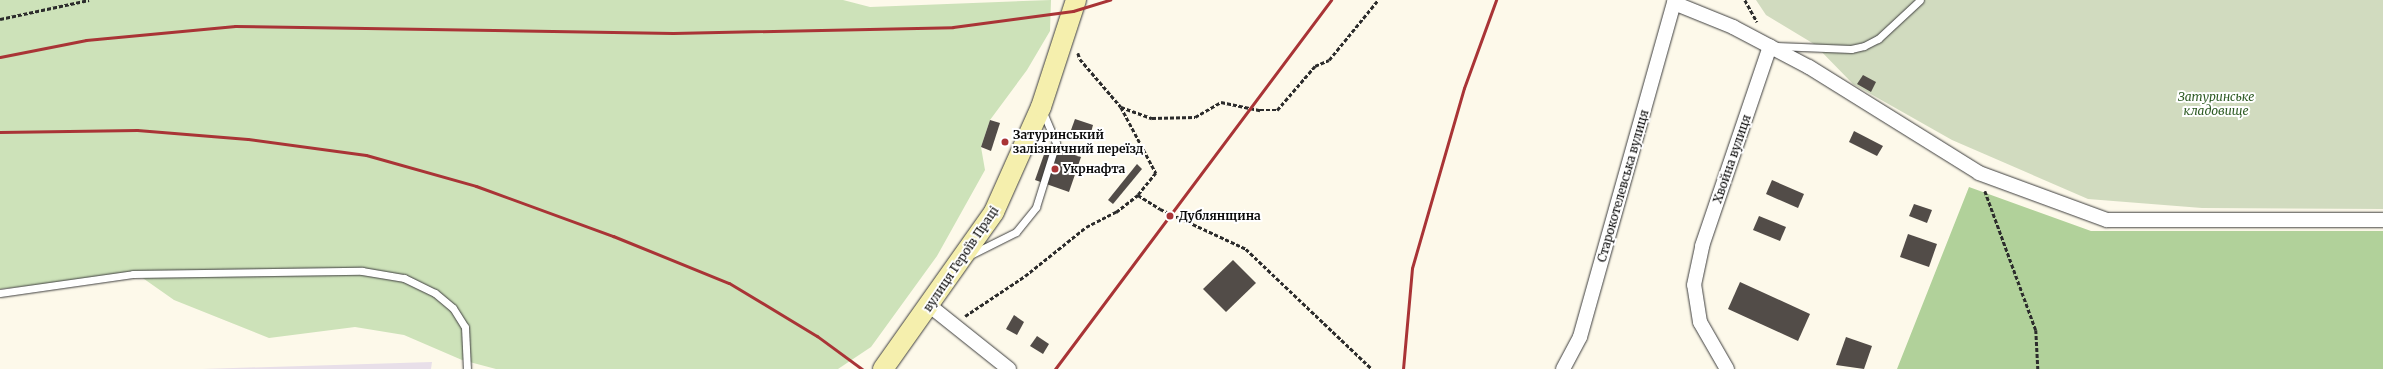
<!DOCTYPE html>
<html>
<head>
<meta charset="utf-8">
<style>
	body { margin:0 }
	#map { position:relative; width:2383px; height:369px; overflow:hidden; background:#fdf9ea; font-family:Merriweather,serif }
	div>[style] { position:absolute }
	.industrial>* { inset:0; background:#e8dfe9 }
	.green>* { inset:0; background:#cde2b9 }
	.forest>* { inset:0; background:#b1d19a }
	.cemetery>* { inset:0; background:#d1dbbf }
	.building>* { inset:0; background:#524c48 }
	.path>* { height:2.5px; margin-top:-1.25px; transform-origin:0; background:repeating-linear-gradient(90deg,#2c2c2c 0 4px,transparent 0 6px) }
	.roads { filter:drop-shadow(0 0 1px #3d3d3d) drop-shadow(0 0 1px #3d3d3d) }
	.service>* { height:7px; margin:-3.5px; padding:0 3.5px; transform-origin:3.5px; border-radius:3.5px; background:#fff }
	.minor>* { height:14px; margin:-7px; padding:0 7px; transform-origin:7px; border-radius:7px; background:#fff }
	.secondary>* { height:20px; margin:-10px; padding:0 10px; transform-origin:10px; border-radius:10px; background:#f5efad }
	.rail>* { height:3px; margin:-1.5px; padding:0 1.5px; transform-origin:1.5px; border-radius:1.5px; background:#a93436 }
	.dots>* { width:11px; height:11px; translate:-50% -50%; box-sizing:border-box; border:2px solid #fff; border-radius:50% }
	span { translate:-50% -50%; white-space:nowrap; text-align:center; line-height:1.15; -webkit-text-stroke:4px #fff; paint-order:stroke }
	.park-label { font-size:12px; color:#2d5a23; font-style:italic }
	.poi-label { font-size:12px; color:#0a0a0a; font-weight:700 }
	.left { translate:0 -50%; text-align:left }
	.street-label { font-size:12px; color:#0a0a0a }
</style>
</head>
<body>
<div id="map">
	<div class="industrial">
		<i style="clip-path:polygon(432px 362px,431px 369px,202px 369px)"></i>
	</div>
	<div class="green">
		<i style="clip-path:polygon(0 0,843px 0,870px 7px,1051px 0,1050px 31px,1027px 70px,990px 120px,981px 147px,985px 170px,937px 256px,871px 347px,838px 369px,496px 369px,462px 360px,404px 335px,355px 327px,269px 338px,174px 300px,137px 274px,0 289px)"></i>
	</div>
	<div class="forest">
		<i style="clip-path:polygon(1969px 187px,2091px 231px,2383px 231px,2383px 369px,1897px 369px)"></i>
	</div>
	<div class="cemetery">
		<i style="clip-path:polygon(1756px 0,2383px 0,2383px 209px,2202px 208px,2088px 199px,1952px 140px,1853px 84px,1814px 44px,1766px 15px)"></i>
	</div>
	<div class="building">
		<i style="clip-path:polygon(1863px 75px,1876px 82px,1871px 92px,1857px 84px)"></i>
		<i style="clip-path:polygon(1075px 119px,1093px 125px,1090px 136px,1071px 130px)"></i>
		<i style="clip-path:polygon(990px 120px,1000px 123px,991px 151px,981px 147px)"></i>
		<i style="clip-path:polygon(1854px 131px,1883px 146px,1877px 156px,1849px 142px)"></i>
		<i style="clip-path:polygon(1047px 146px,1081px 157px,1069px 192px,1035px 180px)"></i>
		<i style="clip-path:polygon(1137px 164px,1142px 169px,1113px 204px,1108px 200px)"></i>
		<i style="clip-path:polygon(1772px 180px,1804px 194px,1798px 208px,1766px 194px)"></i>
		<i style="clip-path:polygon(1914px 204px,1932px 210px,1927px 223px,1909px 216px)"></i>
		<i style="clip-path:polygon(1759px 216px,1786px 227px,1780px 241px,1753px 230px)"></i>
		<i style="clip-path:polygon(1908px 234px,1937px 244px,1929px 267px,1900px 257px)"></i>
		<i style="clip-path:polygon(1233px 260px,1256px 283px,1226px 312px,1203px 289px)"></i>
		<i style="clip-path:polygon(1740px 282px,1810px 314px,1798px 341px,1728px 309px)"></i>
		<i style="clip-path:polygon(1014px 315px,1024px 322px,1017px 335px,1006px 329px)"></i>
		<i style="clip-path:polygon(1037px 336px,1049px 344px,1043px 354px,1030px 346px)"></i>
		<i style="clip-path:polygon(1846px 337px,1872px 346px,1864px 369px,1836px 365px)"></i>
	</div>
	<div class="path">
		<i style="left:1745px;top:0;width:25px;rotate:61deg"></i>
		<i style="left:0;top:19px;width:91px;rotate:-12.1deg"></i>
		<i style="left:1078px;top:53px;width:6px;rotate:72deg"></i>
		<i style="left:1080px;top:59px;width:63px;rotate:49.5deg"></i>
		<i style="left:1121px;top:107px;width:33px;rotate:20deg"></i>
		<i style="left:1152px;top:118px;width:43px;rotate:-1.3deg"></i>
		<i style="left:1195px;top:117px;width:30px;rotate:-30deg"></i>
		<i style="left:1221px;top:102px;width:40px;rotate:12deg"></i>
		<i style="left:1260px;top:110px;width:17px"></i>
		<i style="left:1277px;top:110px;width:58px;rotate:-49.2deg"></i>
		<i style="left:1315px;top:66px;width:15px;rotate:-23deg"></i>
		<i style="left:1329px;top:60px;width:77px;rotate:-50.8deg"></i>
		<i style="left:1121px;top:107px;width:75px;rotate:62.1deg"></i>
		<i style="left:1156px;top:173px;width:28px;rotate:129deg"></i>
		<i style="left:1138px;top:195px;width:26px;rotate:32deg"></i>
		<i style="left:1160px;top:209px;width:95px;rotate:24.9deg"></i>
		<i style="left:1246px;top:249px;width:174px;rotate:43.6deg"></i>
		<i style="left:1985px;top:191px;width:148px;rotate:69.9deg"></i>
		<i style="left:2036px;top:330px;width:39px;rotate:87deg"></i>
		<i style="left:965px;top:316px;width:72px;rotate:-33.7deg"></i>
		<i style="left:1025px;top:276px;width:78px;rotate:-38.8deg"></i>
		<i style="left:1086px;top:227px;width:34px;rotate:-27deg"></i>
		<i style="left:1116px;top:212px;width:28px;rotate:-38deg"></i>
	</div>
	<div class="roads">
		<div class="service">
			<i style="left:1776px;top:46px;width:75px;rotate:2.3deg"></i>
			<i style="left:1851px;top:49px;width:13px;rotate:-13deg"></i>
			<i style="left:1864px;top:46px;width:16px;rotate:-27deg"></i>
			<i style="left:1878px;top:39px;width:57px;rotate:-42.9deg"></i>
			<i style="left:972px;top:254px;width:49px;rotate:-26.6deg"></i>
			<i style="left:1016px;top:232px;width:32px;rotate:-51deg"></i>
			<i style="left:1036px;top:207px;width:67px;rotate:-72.6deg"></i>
			<i style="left:1056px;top:143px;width:33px;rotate:-113deg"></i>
			<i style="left:0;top:293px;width:134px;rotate:-8.1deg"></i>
			<i style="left:133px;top:274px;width:229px;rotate:-0.8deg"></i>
			<i style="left:362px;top:271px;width:43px;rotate:9.5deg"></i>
			<i style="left:404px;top:278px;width:34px;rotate:26deg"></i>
			<i style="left:435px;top:293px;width:23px;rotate:40deg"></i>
			<i style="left:453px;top:308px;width:22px;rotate:58deg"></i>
			<i style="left:465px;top:327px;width:42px;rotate:87.3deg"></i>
		</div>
		<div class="minor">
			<i style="left:1674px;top:3px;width:64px;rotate:22.1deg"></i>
			<i style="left:1733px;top:27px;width:86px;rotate:27.8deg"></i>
			<i style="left:1809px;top:67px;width:200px;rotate:31.9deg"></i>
			<i style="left:1979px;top:173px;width:136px;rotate:20.2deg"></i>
			<i style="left:2107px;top:220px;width:276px"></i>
			<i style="left:930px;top:306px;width:101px;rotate:38.6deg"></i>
			<i style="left:1563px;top:369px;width:36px;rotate:-62deg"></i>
			<i style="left:1580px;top:337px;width:350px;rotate:-74.3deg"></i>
			<i style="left:1727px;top:369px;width:54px;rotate:-119.9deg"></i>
			<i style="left:1700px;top:322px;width:37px;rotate:-99deg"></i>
			<i style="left:1694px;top:285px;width:40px;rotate:-78deg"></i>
			<i style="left:1702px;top:246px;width:211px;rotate:-71.2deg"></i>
		</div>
		<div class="secondary">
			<i style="left:883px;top:369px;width:192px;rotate:-54.7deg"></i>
			<i style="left:994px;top:212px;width:115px;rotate:-65.9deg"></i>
			<i style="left:1041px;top:107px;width:113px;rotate:-71.9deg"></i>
		</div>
	</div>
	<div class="rail">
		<i style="left:0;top:57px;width:88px;rotate:-11.2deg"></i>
		<i style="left:86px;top:40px;width:150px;rotate:-5.4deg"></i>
		<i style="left:235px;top:26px;width:438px;rotate:0.9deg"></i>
		<i style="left:673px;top:33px;width:280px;rotate:-1.2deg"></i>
		<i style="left:953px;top:27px;width:121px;rotate:-7.6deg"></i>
		<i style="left:1073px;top:11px;width:39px;rotate:-17deg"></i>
		<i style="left:0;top:132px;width:137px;rotate:-0.8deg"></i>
		<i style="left:137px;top:130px;width:111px;rotate:4.6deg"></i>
		<i style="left:248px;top:139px;width:119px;rotate:7.7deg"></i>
		<i style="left:366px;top:155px;width:114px;rotate:15.7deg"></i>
		<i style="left:476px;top:186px;width:146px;rotate:20.1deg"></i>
		<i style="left:613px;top:236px;width:125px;rotate:22.1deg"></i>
		<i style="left:729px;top:283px;width:103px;rotate:31.1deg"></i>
		<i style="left:817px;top:336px;width:56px;rotate:36.3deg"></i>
		<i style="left:1055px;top:369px;width:461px;rotate:-53.2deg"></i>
		<i style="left:1403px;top:369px;width:101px;rotate:-84.9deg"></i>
		<i style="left:1412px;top:268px;width:187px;rotate:-73.9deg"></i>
		<i style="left:1464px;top:88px;width:94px;rotate:-70deg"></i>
	</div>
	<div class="dots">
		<i style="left:1005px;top:142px;background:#a93436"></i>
		<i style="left:1055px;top:169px;background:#a93436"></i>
		<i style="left:1170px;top:216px;background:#a93436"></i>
	</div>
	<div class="park-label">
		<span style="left:2216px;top:104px">Затуринське<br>кладовище</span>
	</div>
	<div class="poi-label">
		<span class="left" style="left:1013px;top:142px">Затуринський<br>залізничний переїзд</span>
		<span class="left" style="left:1063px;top:169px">Укрнафта</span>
		<span class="left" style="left:1179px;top:216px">Дублянщина</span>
	</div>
	<div class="street-label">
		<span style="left:1732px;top:159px;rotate:-71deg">Хвойна вулиця</span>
		<span style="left:1623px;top:186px;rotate:-74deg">Старокотелевська вулиця</span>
		<span style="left:961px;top:259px;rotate:-56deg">вулиця Героїв Праці</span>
	</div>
</div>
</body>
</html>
